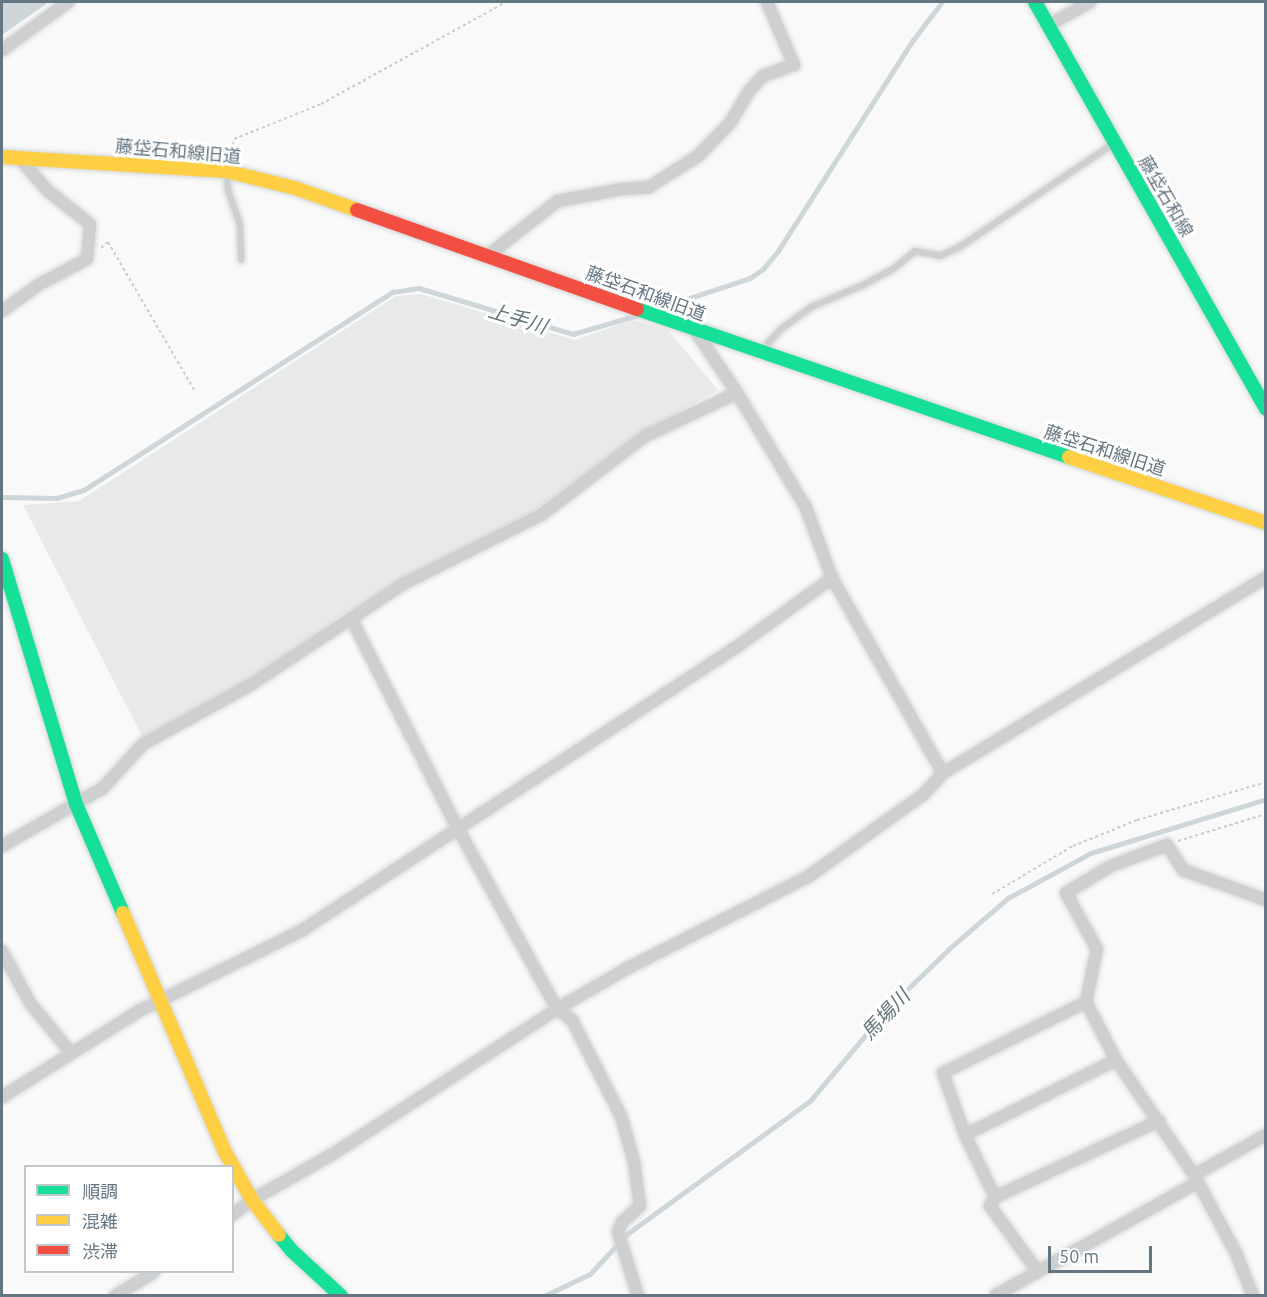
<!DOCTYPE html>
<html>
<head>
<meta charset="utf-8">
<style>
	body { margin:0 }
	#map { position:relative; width:1267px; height:1297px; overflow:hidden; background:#f9f9f9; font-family:Ubuntu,"Noto Sans JP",sans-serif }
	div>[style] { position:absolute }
	.built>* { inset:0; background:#e8e9e9 }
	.water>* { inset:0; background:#ced6d9 }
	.stream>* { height:4.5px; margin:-2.25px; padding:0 2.25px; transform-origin:2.25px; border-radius:2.25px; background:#ced6d9 }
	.path>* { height:2px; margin-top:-1px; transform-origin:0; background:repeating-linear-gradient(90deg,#cbcccd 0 3px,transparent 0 6px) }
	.roads { filter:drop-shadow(0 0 2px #d5d6d7) drop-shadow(0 0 2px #d5d6d7) }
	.lane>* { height:6px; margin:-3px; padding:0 3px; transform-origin:3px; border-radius:3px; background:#cecfd0 }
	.street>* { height:12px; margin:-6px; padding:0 6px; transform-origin:6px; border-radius:6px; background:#cecfd0 }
	.fast>* { height:14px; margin:-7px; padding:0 7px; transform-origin:7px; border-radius:7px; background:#16e098 }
	.slow>* { height:14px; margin:-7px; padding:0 7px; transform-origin:7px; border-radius:7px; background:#ffcf43 }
	.jam>* { height:14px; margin:-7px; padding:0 7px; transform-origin:7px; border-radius:7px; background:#f24e42 }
	span { translate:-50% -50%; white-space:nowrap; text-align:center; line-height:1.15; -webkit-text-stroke:6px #fff; paint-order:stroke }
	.street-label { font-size:18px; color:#657683 }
	.water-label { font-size:20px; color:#60757c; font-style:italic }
	.frame { position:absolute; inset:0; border:3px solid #657683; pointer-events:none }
	.legend { position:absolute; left:24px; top:1165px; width:210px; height:108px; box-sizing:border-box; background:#fff; border:2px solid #c1c8cd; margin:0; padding:8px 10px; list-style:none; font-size:18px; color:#657683 }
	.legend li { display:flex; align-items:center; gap:12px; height:30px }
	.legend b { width:30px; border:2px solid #c1c8cd }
	.scale { position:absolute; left:1048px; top:1246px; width:104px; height:27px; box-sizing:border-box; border:3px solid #657683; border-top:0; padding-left:8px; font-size:18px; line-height:21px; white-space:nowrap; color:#657683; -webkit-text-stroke:4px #fff; paint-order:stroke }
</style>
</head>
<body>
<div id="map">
	<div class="built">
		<i style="clip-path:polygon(421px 294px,575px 340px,632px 320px,668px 330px,718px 390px,636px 436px,535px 510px,422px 567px,342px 615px,246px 683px,143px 738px,23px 505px,79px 501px,396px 296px)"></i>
	</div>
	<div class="water">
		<i style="clip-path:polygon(2px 2px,49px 2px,2px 35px)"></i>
	</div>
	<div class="stream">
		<i style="left:654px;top:310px;width:101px;rotate:-18.4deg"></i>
		<i style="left:750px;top:278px;width:16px;rotate:-35deg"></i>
		<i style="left:763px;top:269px;width:23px;rotate:-50deg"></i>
		<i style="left:778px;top:251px;width:250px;rotate:-57.4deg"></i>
		<i style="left:913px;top:40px;width:48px;rotate:-52.7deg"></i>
		<i style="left:2px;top:497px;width:55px;rotate:1deg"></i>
		<i style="left:57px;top:498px;width:28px;rotate:-17deg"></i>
		<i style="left:84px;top:490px;width:367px;rotate:-32.7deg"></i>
		<i style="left:393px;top:292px;width:26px;rotate:-9deg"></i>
		<i style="left:419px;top:288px;width:161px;rotate:16.6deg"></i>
		<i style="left:573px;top:334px;width:68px;rotate:-16.3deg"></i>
		<i style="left:544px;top:1296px;width:51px;rotate:-25.6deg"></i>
		<i style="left:590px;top:1274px;width:54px;rotate:-47.2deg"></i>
		<i style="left:627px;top:1234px;width:226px;rotate:-36deg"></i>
		<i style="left:810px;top:1101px;width:124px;rotate:-49.9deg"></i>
		<i style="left:890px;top:1006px;width:83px;rotate:-44deg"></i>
		<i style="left:950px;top:948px;width:77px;rotate:-40.8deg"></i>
		<i style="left:1008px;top:898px;width:94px;rotate:-28.5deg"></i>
		<i style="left:1091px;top:853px;width:183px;rotate:-17.1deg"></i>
	</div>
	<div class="path">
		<i style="left:230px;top:157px;width:18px;rotate:-77deg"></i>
		<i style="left:234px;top:139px;width:94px;rotate:-21.9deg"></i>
		<i style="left:321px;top:104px;width:211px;rotate:-28.9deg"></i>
		<i style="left:101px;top:248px;width:9px;rotate:-41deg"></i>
		<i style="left:108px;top:242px;width:171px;rotate:59.8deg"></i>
		<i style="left:1178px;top:841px;width:92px;rotate:-17.1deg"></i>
		<i style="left:992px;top:894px;width:94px;rotate:-30.7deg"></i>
		<i style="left:1073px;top:846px;width:69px;rotate:-22.1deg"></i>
		<i style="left:1137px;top:820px;width:134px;rotate:-16.4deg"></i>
	</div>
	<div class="roads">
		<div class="lane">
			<i style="left:227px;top:174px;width:16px;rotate:86deg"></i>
			<i style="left:228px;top:190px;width:37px;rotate:71deg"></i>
			<i style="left:240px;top:225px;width:35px;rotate:88deg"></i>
			<i style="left:765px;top:354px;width:11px;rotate:-75deg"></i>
			<i style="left:768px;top:343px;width:19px;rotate:-47deg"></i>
			<i style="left:781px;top:329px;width:37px;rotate:-36deg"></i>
			<i style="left:811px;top:307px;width:54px;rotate:-22.8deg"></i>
			<i style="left:861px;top:286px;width:36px;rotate:-28deg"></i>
			<i style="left:893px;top:269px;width:28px;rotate:-39deg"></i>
			<i style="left:915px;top:251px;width:25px;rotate:11deg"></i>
			<i style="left:940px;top:256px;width:23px;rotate:-25deg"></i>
			<i style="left:961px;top:246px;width:184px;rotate:-33.9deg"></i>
		</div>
		<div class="street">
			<i style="left:1049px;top:25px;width:47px;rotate:-29.3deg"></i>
			<i style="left:2px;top:50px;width:82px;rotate:-36deg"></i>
			<i style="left:487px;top:256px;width:90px;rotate:-37.8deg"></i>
			<i style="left:558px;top:201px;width:66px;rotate:-10.5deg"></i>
			<i style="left:623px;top:189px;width:26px;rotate:-4deg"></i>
			<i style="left:649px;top:187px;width:58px;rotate:-32.3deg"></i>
			<i style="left:698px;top:156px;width:46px;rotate:-45.9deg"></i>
			<i style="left:730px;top:123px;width:37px;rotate:-59deg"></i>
			<i style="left:749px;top:91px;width:21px;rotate:-47deg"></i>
			<i style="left:763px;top:76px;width:33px;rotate:-20deg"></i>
			<i style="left:794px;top:65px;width:69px;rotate:-113.2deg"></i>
			<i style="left:2px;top:311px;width:44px;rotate:-35.8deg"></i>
			<i style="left:38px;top:285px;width:55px;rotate:-28deg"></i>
			<i style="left:87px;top:259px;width:35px;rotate:-85deg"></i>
			<i style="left:90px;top:224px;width:53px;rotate:-141.8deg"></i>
			<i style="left:48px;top:191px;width:44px;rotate:-131.3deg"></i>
			<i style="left:694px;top:329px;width:77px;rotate:56.1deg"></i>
			<i style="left:737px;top:393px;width:134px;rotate:59deg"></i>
			<i style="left:806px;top:508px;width:75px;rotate:69.6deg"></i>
			<i style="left:832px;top:578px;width:224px;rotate:60.4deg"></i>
			<i style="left:352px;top:620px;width:232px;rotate:63.1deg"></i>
			<i style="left:457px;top:827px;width:208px;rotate:61.2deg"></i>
			<i style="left:557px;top:1009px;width:19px;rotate:36deg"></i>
			<i style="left:572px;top:1020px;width:108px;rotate:63deg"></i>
			<i style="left:621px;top:1116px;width:48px;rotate:74.2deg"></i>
			<i style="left:634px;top:1162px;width:44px;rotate:82.2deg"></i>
			<i style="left:640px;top:1206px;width:24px;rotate:138deg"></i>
			<i style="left:622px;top:1222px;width:11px;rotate:112deg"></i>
			<i style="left:618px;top:1232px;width:67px;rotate:72.6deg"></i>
			<i style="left:2px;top:846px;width:116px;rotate:-29.9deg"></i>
			<i style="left:103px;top:788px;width:59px;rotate:-47.7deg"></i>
			<i style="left:143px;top:744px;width:124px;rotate:-28.8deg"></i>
			<i style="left:252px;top:684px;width:181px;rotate:-33.5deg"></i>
			<i style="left:403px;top:584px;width:154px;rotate:-26.6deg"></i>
			<i style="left:541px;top:515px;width:131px;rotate:-37.2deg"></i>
			<i style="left:645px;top:436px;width:102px;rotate:-25.1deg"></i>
			<i style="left:2px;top:951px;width:59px;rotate:61.7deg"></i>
			<i style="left:30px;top:1003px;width:65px;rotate:50.6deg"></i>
			<i style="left:2px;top:1097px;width:162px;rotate:-32.1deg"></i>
			<i style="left:139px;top:1011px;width:181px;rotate:-26.3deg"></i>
			<i style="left:301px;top:931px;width:518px;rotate:-33.11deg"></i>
			<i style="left:735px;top:648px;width:120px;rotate:-35.8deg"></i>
			<i style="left:965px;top:1135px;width:169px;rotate:-26.4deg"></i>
			<i style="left:1194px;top:1175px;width:82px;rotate:-29.1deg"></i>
			<i style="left:995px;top:1197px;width:69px;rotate:-115.8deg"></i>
			<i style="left:965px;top:1135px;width:66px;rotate:-109.5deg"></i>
			<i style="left:943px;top:1073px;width:160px;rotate:-26.4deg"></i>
			<i style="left:232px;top:1215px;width:25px;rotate:-37deg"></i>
			<i style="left:252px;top:1200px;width:93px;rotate:-29.6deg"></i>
			<i style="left:333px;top:1154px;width:267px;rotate:-32.9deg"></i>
			<i style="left:557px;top:1009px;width:80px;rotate:-30.1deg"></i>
			<i style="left:626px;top:969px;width:205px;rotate:-26.9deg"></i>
			<i style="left:809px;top:876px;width:141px;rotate:-35.5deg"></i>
			<i style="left:924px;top:794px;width:28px;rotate:-48deg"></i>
			<i style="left:943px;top:773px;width:378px;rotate:-31.2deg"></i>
			<i style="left:1038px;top:1272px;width:82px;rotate:-126deg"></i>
			<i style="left:990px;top:1206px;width:10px;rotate:-61deg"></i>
			<i style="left:995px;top:1197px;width:181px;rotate:-24.9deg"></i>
			<i style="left:996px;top:1295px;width:231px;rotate:-29.2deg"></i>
			<i style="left:115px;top:1296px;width:46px;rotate:-31.6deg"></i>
			<i style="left:1253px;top:1296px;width:46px;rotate:-111.6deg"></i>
			<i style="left:1236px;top:1253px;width:89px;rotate:-118.3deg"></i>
			<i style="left:1194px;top:1175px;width:139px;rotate:-124.1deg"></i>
			<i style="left:1116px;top:1060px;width:65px;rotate:-117.3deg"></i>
			<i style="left:1086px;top:1002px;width:54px;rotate:-78.3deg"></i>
			<i style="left:1097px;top:949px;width:64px;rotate:-119deg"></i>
			<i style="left:1066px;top:893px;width:52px;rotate:-31deg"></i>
			<i style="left:1111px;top:866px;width:60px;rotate:-20.6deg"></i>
			<i style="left:1167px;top:845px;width:30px;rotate:57deg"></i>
			<i style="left:1183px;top:870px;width:88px;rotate:19.9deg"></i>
		</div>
		<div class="fast">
			<i style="left:1035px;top:2px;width:468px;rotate:60.4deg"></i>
			<i style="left:637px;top:309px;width:457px;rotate:18.9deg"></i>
			<i style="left:2px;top:559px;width:256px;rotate:73.2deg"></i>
			<i style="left:76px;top:804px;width:119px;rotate:66.7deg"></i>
			<i style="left:279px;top:1235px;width:19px;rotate:51deg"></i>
			<i style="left:291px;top:1250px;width:68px;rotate:42.6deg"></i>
		</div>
		<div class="slow">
			<i style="left:2px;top:157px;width:224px;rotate:3.6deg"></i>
			<i style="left:226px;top:171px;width:71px;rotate:13.8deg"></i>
			<i style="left:295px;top:188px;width:66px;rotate:19.5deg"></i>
			<i style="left:1069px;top:457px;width:208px;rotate:18.5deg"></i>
			<i style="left:123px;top:913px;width:260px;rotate:66.9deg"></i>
			<i style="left:225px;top:1152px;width:55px;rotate:60.6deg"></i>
			<i style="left:252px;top:1200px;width:44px;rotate:52.4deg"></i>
		</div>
		<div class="jam">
			<i style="left:357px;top:210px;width:297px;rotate:19.5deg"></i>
		</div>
	</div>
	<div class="street-label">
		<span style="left:178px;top:151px;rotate:5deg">藤垈石和線旧道</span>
		<span style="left:1166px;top:196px;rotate:60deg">藤垈石和線</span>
		<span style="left:646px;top:293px;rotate:20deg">藤垈石和線旧道</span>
		<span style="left:1105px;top:450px;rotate:18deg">藤垈石和線旧道</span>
	</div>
	<div class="water-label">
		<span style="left:518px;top:318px;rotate:17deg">上手川</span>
		<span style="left:885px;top:1014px;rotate:-47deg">馬場川</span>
	</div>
	<div class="frame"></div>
	<ul class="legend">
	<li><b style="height:8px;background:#16e098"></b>順調</li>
	<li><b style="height:8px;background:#ffcf43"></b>混雑</li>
	<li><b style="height:8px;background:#f24e42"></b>渋滞</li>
	</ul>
	<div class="scale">50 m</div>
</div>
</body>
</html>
